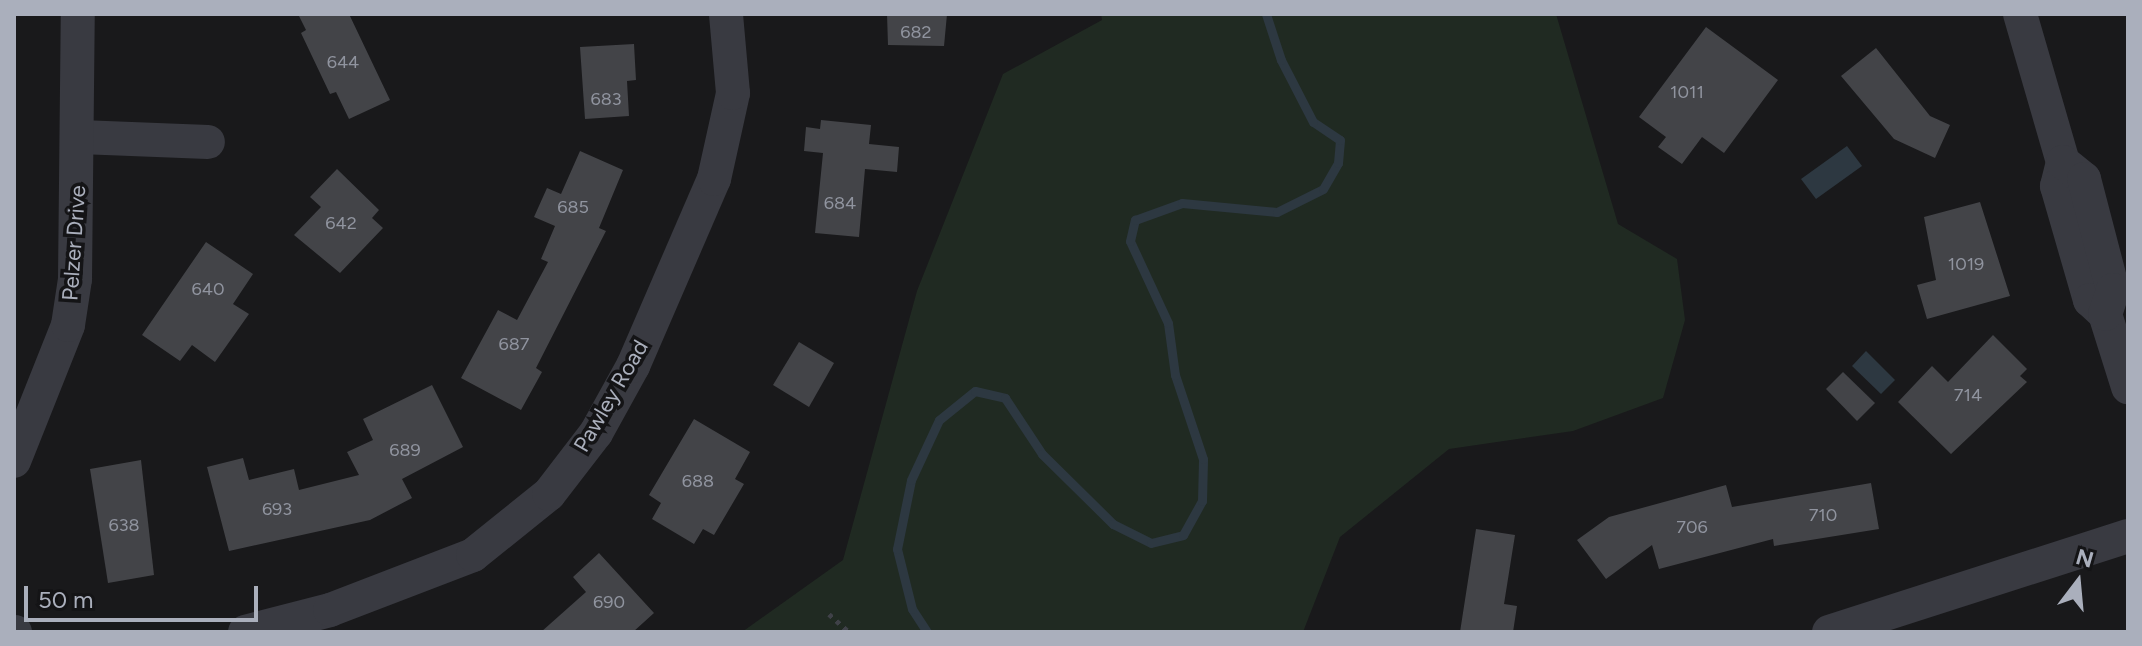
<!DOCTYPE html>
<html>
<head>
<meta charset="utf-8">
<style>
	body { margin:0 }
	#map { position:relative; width:2142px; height:646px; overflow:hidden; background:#19191b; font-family:Figtree,sans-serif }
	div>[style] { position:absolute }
	.green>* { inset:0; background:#202a22 }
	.water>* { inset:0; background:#2d3841 }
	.stream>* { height:9px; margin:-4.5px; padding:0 4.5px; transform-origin:4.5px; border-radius:4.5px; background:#2d3841 }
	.building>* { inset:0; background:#434448 }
	.path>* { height:5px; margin-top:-2.5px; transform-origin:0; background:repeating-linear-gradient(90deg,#3f4148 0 4px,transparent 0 10px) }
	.street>* { height:34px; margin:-17px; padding:0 17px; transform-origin:17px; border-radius:17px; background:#393a41 }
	span { translate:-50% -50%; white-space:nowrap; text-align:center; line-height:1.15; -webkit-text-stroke:7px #141416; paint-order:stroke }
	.number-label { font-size:18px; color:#90949f }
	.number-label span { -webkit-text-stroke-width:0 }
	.street-label { font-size:22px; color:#aaafbc }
	.frame { position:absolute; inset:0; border:16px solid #aaafbc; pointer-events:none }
	.north { position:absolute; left:2038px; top:542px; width:80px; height:80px; -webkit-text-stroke:6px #141416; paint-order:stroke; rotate:16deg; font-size:22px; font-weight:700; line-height:32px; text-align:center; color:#aaafbc }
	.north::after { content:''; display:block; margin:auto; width:28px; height:36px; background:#aaafbc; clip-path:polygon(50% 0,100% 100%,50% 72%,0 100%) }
	.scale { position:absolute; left:24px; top:586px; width:234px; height:36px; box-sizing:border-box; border:4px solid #aaafbc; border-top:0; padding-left:10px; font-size:24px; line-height:28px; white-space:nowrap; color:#aaafbc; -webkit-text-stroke:6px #141416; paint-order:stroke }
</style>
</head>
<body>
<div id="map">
	<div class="green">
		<i style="clip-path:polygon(1101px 14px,1556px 14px,1618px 224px,1677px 259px,1685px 320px,1663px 398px,1573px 431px,1449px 449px,1340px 537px,1303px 632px,742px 632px,843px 560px,917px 291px,1003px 74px,1102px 20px)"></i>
	</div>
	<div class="water">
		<i style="clip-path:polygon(1847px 146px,1862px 166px,1816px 199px,1801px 179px)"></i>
		<i style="clip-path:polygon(1866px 351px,1895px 380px,1881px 394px,1852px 366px)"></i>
	</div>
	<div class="stream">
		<i style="left:927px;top:632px;width:27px;rotate:-123deg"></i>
		<i style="left:912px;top:609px;width:62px;rotate:-104deg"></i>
		<i style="left:897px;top:549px;width:70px;rotate:-78.5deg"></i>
		<i style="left:911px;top:480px;width:66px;rotate:-65deg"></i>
		<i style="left:939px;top:420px;width:46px;rotate:-38.9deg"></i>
		<i style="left:975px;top:391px;width:31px;rotate:13deg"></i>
		<i style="left:1005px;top:398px;width:67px;rotate:56.5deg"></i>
		<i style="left:1042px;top:454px;width:100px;rotate:44.6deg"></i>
		<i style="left:1113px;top:524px;width:42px;rotate:26.6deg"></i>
		<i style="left:1151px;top:543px;width:33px;rotate:-14deg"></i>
		<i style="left:1183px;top:535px;width:39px;rotate:-61deg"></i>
		<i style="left:1202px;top:501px;width:42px;rotate:-88.6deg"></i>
		<i style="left:1203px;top:459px;width:89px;rotate:-108.4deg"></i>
		<i style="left:1175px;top:375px;width:52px;rotate:-97.7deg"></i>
		<i style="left:1168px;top:323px;width:90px;rotate:-114.9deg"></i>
		<i style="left:1130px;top:241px;width:22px;rotate:-77deg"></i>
		<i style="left:1135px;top:220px;width:50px;rotate:-19.9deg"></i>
		<i style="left:1182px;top:203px;width:95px;rotate:5.4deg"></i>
		<i style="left:1277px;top:212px;width:51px;rotate:-26.6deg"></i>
		<i style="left:1323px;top:189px;width:30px;rotate:-60deg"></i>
		<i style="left:1338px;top:163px;width:23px;rotate:-85deg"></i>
		<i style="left:1340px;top:140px;width:32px;rotate:-146deg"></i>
		<i style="left:1313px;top:122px;width:70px;rotate:-117.3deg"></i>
		<i style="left:1281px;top:60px;width:48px;rotate:-108.1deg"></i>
	</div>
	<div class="building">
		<i style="clip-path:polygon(298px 14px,349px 14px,390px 100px,349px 119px,336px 92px,330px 94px,301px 33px,306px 30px)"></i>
		<i style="clip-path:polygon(887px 14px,947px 14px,944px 46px,888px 45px)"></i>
		<i style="clip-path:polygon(1706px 27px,1778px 80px,1724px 153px,1702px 137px,1682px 164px,1658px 147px,1666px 137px,1639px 117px)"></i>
		<i style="clip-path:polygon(634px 44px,636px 80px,627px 81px,629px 116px,585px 119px,580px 47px)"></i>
		<i style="clip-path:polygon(1876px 48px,1930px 116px,1950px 125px,1935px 158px,1894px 139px,1841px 76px)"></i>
		<i style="clip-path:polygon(821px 120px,871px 125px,869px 144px,899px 147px,897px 172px,865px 169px,859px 237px,815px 233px,823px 153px,804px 151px,806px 127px,820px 129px)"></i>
		<i style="clip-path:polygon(580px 151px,623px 170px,599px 228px,606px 231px,536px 368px,542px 372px,521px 410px,461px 378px,498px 310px,517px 320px,548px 262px,541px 259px,555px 226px,534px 217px,547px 188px,561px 194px)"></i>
		<i style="clip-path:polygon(337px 169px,379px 210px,372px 218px,383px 228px,340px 273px,294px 235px,321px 207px,310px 197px)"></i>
		<i style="clip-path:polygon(1980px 202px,2010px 296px,1927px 319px,1917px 285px,1936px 280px,1924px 217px)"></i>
		<i style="clip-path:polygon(206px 242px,253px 274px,233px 304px,249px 314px,215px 362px,192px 345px,180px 361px,142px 335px)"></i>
		<i style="clip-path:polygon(1993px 335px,2027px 369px,2020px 376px,2027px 382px,1951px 454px,1898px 402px,1932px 366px,1948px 382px)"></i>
		<i style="clip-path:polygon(799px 342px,834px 363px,809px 407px,773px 385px)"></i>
		<i style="clip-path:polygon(1843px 372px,1875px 403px,1857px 421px,1826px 389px)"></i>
		<i style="clip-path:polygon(432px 385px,463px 447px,402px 479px,412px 498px,370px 520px,229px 551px,207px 467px,243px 458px,249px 480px,294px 469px,299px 490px,359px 475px,347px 452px,373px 440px,363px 419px)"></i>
		<i style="clip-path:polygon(694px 419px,750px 452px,735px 479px,744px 484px,714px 535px,703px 529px,694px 544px,652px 519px,661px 503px,649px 495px)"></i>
		<i style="clip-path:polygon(141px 460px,154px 575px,108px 583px,90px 469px)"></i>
		<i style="clip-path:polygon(1871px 483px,1879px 529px,1774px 546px,1773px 539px,1659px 569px,1652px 545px,1606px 579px,1577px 540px,1609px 517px,1726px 485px,1732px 507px)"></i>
		<i style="clip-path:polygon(1476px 529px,1515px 535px,1504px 604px,1517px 606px,1513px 632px,1460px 632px)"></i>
		<i style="clip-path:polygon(599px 553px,654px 613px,633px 632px,541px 632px,586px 592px,573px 577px)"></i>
	</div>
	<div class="path">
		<i style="left:829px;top:614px;width:27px;rotate:42deg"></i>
	</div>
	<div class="street">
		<i style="left:2020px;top:14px;width:154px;rotate:73.8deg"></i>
		<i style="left:2063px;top:162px;width:25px;rotate:104deg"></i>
		<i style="left:2057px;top:186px;width:119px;rotate:73.9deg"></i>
		<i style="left:2090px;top:300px;width:21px;rotate:43deg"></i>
		<i style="left:2105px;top:314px;width:77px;rotate:72.5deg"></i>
		<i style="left:80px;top:137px;width:128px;rotate:2.2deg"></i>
		<i style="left:2063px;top:162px;width:27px;rotate:39deg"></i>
		<i style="left:2084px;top:179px;width:115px;rotate:75.4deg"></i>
		<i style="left:2113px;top:290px;width:25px;rotate:108deg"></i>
		<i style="left:14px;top:461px;width:146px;rotate:-68.3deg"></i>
		<i style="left:68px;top:325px;width:47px;rotate:-81.3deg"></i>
		<i style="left:75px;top:279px;width:265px;rotate:-89.4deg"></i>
		<i style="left:14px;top:632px;width:1px"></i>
		<i style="left:245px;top:632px;width:88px;rotate:-14.5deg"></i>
		<i style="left:330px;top:610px;width:153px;rotate:-21deg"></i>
		<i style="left:473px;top:555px;width:97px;rotate:-38.8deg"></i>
		<i style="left:549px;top:494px;width:77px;rotate:-52.4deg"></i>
		<i style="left:596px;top:433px;width:77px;rotate:-61.1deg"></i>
		<i style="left:633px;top:366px;width:204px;rotate:-66.6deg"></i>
		<i style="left:714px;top:179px;width:88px;rotate:-77.5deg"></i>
		<i style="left:733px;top:93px;width:79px;rotate:-95.1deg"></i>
		<i style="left:1829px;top:632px;width:314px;rotate:-17.8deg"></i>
	</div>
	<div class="number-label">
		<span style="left:916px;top:32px">682</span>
		<span style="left:343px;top:62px">644</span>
		<span style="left:1687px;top:92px">1011</span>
		<span style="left:606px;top:99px">683</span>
		<span style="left:840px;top:203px">684</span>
		<span style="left:573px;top:207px">685</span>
		<span style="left:341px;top:223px">642</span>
		<span style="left:1966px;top:264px">1019</span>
		<span style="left:208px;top:289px">640</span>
		<span style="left:514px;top:344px">687</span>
		<span style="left:1968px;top:395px">714</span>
		<span style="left:405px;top:450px">689</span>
		<span style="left:698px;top:481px">688</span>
		<span style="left:277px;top:509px">693</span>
		<span style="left:1823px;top:515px">710</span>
		<span style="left:124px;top:525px">638</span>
		<span style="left:1692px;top:527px">706</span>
		<span style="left:609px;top:602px">690</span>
	</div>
	<div class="street-label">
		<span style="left:74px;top:243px;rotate:-86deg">Pelzer Drive</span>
		<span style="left:611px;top:396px;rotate:-60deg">Pawley Road</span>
	</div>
	<div class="frame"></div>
	<div class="north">N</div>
	<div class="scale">50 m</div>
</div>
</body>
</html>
